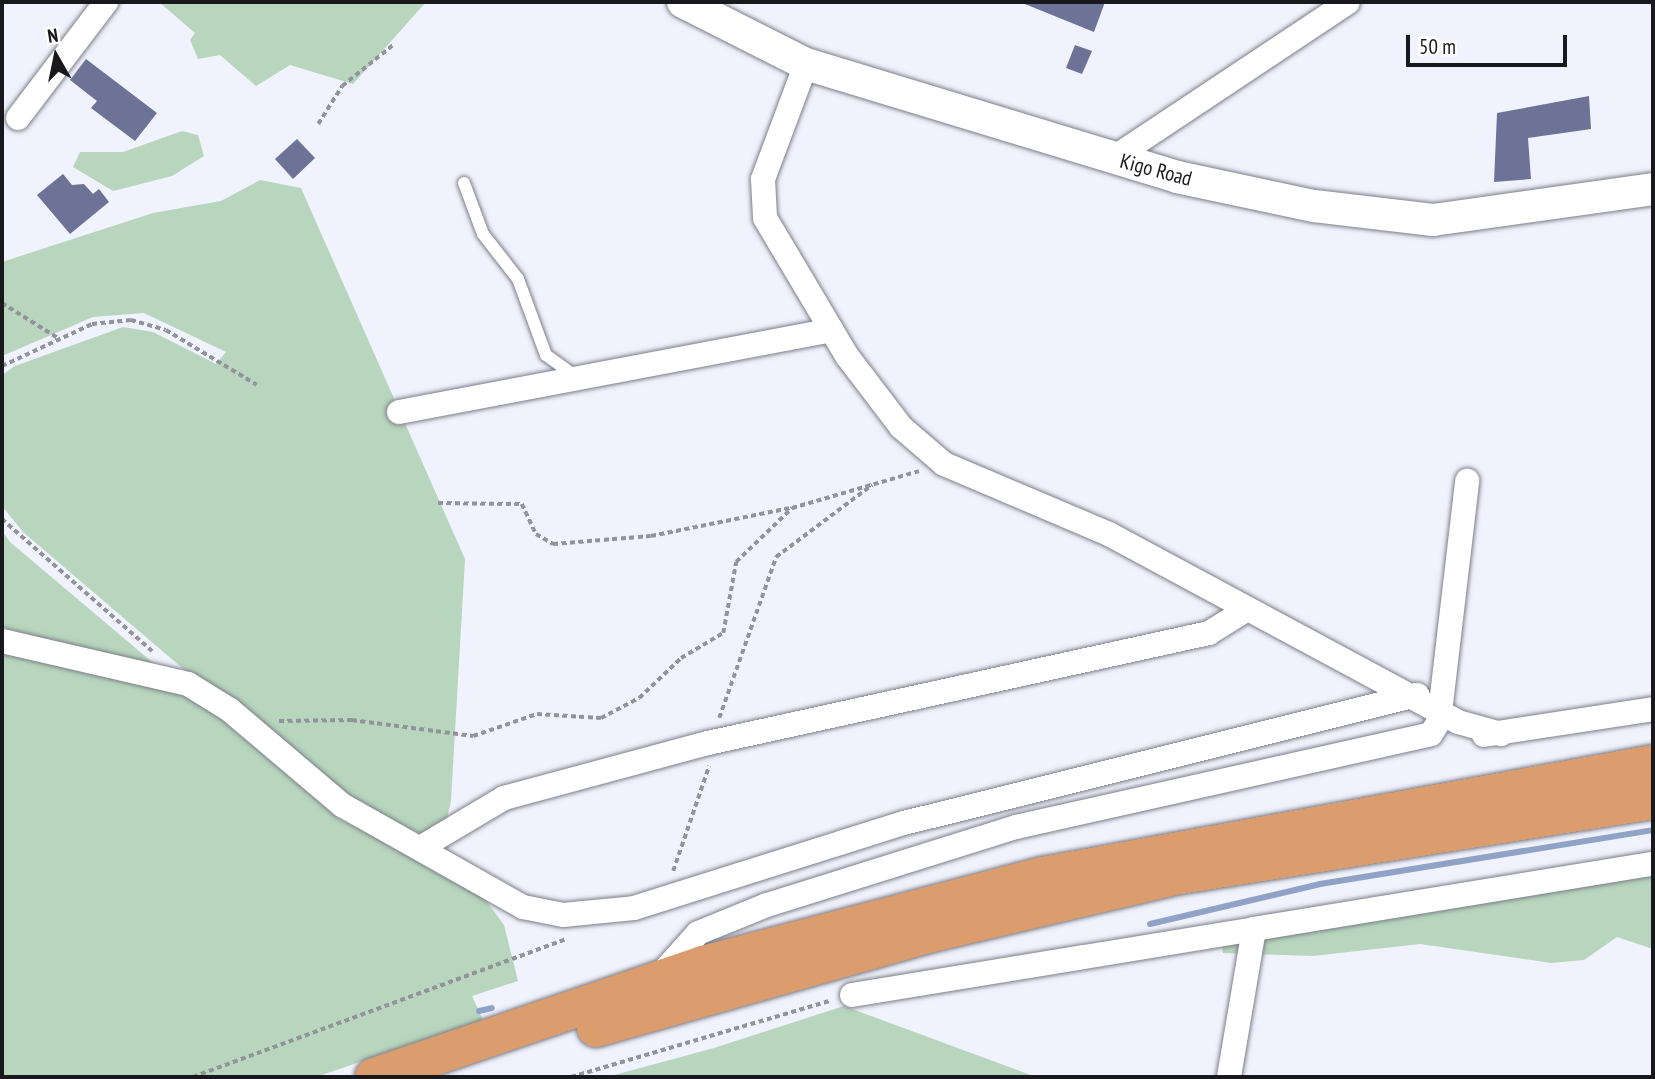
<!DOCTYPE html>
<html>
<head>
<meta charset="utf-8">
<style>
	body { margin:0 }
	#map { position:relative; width:1655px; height:1079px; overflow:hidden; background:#f0f2fd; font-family:"PT Sans Narrow",sans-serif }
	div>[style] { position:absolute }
	.green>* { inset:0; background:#b7d6bd }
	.stream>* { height:6px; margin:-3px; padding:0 3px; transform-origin:3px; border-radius:3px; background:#90a3c6 }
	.building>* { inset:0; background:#6d7397 }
	.path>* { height:3.5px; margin-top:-1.75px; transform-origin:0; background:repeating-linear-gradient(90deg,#92939b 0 5px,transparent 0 8.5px) }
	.roads { filter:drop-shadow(0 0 2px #7c7e88) drop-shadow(0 0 2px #7c7e88) }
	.service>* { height:12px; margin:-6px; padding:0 6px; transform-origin:6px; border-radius:6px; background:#fff }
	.minor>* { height:24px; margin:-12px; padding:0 12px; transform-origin:12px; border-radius:12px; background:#fff }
	.tertiary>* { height:32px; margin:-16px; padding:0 16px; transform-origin:16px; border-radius:16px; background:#fff }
	.trunk>* { height:38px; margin:-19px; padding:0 19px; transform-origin:19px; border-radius:19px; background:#db9c6e }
	span { translate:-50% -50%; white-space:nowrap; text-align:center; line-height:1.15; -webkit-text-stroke:5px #fff; paint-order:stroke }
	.street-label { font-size:21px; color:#19191d }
	.frame { position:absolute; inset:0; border:4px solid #19191d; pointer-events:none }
	.north { position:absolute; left:21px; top:21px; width:70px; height:70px; -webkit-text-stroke:5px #fff; paint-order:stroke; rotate:351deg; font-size:19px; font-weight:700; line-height:28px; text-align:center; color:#19191d }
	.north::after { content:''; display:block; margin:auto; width:24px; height:32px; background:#19191d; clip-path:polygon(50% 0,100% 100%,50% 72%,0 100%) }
	.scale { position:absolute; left:1406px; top:35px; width:161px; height:32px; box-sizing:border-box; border:4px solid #19191d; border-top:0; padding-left:9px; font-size:21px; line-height:24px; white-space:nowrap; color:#19191d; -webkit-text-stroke:5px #fff; paint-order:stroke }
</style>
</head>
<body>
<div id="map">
	<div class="green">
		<i style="clip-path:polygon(159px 2px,426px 2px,353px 84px,290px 65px,256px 86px,220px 55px,198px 59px,190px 40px,195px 33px)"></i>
		<i style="clip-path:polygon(182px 131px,198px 135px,204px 156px,172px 176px,113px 191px,73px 167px,80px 152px,123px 152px)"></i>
		<i style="clip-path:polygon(260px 180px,301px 188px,465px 559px,451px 801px,445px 826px,426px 836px,355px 806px,195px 679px,23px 532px,2px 506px,2px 375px,15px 366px,123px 327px,153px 332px,216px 364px,226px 352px,144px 313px,93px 317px,2px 356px,2px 262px,153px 213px,221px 201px)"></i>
		<i style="clip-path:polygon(2px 531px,10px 542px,165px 673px,2px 627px)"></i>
		<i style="clip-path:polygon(2px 650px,189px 692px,339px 819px,477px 888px,504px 925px,518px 981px,472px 996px,483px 1020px,316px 1077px,2px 1077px)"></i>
		<i style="clip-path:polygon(1653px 866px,1653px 949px,1617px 937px,1584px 960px,1551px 963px,1420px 944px,1313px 956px,1223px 953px,1220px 937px)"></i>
		<i style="clip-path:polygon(844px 1006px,1036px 1077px,607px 1077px,714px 1048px)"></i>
	</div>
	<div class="stream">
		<i style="left:1150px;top:924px;width:175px;rotate:-13.2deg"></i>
		<i style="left:1320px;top:884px;width:337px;rotate:-9.2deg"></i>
		<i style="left:479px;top:1011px;width:13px;rotate:-13deg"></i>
	</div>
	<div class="building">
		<i style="clip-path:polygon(1020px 2px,1105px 2px,1094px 32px)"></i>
		<i style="clip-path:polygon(1075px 45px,1092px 51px,1082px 74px,1066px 68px)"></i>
		<i style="clip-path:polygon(86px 59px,157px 113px,135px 141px,91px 108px,97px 101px,70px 80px)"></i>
		<i style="clip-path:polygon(1589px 96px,1591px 129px,1528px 138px,1531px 179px,1494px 182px,1497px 113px)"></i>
		<i style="clip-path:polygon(297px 139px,315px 158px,293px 179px,275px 159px)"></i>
		<i style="clip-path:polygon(63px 174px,72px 185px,84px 184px,93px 194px,99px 189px,109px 202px,70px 234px,37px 195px)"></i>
	</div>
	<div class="path">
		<i style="left:318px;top:124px;width:45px;rotate:-57.7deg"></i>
		<i style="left:342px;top:86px;width:65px;rotate:-38.8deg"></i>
		<i style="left:2px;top:303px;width:66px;rotate:32deg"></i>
		<i style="left:2px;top:366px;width:99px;rotate:-25deg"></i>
		<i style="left:92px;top:324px;width:39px;rotate:-6deg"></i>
		<i style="left:131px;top:320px;width:36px;rotate:16deg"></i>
		<i style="left:166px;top:330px;width:106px;rotate:31.1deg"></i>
		<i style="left:438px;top:503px;width:84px;rotate:0.7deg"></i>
		<i style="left:522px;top:504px;width:33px;rotate:65deg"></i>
		<i style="left:536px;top:534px;width:20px;rotate:30deg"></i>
		<i style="left:553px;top:544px;width:98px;rotate:-4.7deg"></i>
		<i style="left:651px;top:536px;width:142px;rotate:-11.4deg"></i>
		<i style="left:2px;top:519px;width:200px;rotate:41.3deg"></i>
		<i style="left:719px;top:718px;width:171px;rotate:-70.5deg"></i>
		<i style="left:776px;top:557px;width:120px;rotate:-36.9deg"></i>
		<i style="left:279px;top:721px;width:73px;rotate:-0.8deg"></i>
		<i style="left:352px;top:720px;width:122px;rotate:7.5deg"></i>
		<i style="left:473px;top:736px;width:68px;rotate:-19deg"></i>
		<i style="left:537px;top:714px;width:64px;rotate:3.6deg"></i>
		<i style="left:601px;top:718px;width:43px;rotate:-27.8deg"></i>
		<i style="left:639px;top:698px;width:58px;rotate:-43.6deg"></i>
		<i style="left:681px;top:658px;width:49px;rotate:-30.8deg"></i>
		<i style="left:723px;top:633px;width:72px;rotate:-79.6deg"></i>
		<i style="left:736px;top:562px;width:78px;rotate:-44deg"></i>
		<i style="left:792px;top:508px;width:132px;rotate:-16.2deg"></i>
		<i style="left:673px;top:871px;width:111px;rotate:-71.1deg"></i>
		<i style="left:193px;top:1077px;width:399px;rotate:-20.3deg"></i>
		<i style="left:571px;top:1077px;width:270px;rotate:-16.4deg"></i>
	</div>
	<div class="roads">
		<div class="service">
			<i style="left:464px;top:183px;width:54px;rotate:69.6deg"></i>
			<i style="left:483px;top:234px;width:57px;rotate:52.1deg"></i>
			<i style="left:518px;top:279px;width:81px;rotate:69.8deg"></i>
			<i style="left:546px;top:355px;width:39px;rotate:36deg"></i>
		</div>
		<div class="minor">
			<i style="left:806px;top:64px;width:123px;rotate:110.5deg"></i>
			<i style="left:763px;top:179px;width:39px;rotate:87deg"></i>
			<i style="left:765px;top:218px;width:161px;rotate:59.3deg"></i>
			<i style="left:847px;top:356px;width:89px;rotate:52.7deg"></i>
			<i style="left:901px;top:427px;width:57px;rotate:40.7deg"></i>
			<i style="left:944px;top:464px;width:179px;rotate:23deg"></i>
			<i style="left:1109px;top:534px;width:396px;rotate:28.3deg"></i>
			<i style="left:1458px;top:722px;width:45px;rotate:15.6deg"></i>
			<i style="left:18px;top:118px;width:146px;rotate:-52.8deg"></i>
			<i style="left:1112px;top:159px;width:283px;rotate:-33.6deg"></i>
			<i style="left:399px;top:412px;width:440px;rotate:-10.7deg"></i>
			<i style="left:2px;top:641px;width:191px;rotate:13deg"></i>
			<i style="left:188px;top:684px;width:49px;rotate:31.8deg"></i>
			<i style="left:230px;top:710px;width:147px;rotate:40.3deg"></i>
			<i style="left:342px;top:805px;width:208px;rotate:29.4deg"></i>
			<i style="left:523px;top:907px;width:41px;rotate:11.3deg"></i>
			<i style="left:563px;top:915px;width:71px;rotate:-5.6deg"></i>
			<i style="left:634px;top:908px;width:283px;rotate:-17.5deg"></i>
			<i style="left:904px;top:823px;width:529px;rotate:-14.01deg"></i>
			<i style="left:1484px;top:735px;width:171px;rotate:-8.7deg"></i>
			<i style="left:420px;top:848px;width:98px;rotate:-30.8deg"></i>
			<i style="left:504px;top:798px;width:211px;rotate:-15.1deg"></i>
			<i style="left:708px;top:743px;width:513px;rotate:-12.38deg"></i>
			<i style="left:1209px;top:633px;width:44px;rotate:-31.9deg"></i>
			<i style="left:1254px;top:929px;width:404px;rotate:-9.3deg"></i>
			<i style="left:655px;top:981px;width:64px;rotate:-48.1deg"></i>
			<i style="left:698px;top:933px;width:74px;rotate:-22.1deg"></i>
			<i style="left:767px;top:905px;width:261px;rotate:-17.4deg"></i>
			<i style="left:1016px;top:827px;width:425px;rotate:-12.6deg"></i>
			<i style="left:1431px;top:734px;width:15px;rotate:-58deg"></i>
			<i style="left:1439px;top:721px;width:242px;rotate:-83.3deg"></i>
			<i style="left:852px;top:995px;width:407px;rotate:-9.3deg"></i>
			<i style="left:1254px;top:929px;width:150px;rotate:99.6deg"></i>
		</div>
		<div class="tertiary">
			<i style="left:683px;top:2px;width:138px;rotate:26.8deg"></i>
			<i style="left:806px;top:64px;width:388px;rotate:16.9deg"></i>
			<i style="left:1177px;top:177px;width:140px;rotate:12deg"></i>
			<i style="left:1314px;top:206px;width:120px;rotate:6.7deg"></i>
			<i style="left:1433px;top:220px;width:222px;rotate:-8deg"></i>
		</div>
		<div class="trunk">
			<i style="left:596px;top:1028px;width:349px;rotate:-15.8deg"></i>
			<i style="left:932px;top:933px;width:255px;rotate:-13.2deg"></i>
			<i style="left:1180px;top:875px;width:479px;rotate:-9deg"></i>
			<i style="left:374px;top:1077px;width:348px;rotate:-18.8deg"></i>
			<i style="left:703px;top:965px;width:351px;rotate:-14.7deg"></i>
			<i style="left:1043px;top:876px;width:620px;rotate:-10.4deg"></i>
		</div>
	</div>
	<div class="street-label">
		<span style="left:1156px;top:170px;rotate:15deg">Kigo Road</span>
	</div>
	<div class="frame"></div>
	<div class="north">N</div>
	<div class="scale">50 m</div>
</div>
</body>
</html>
